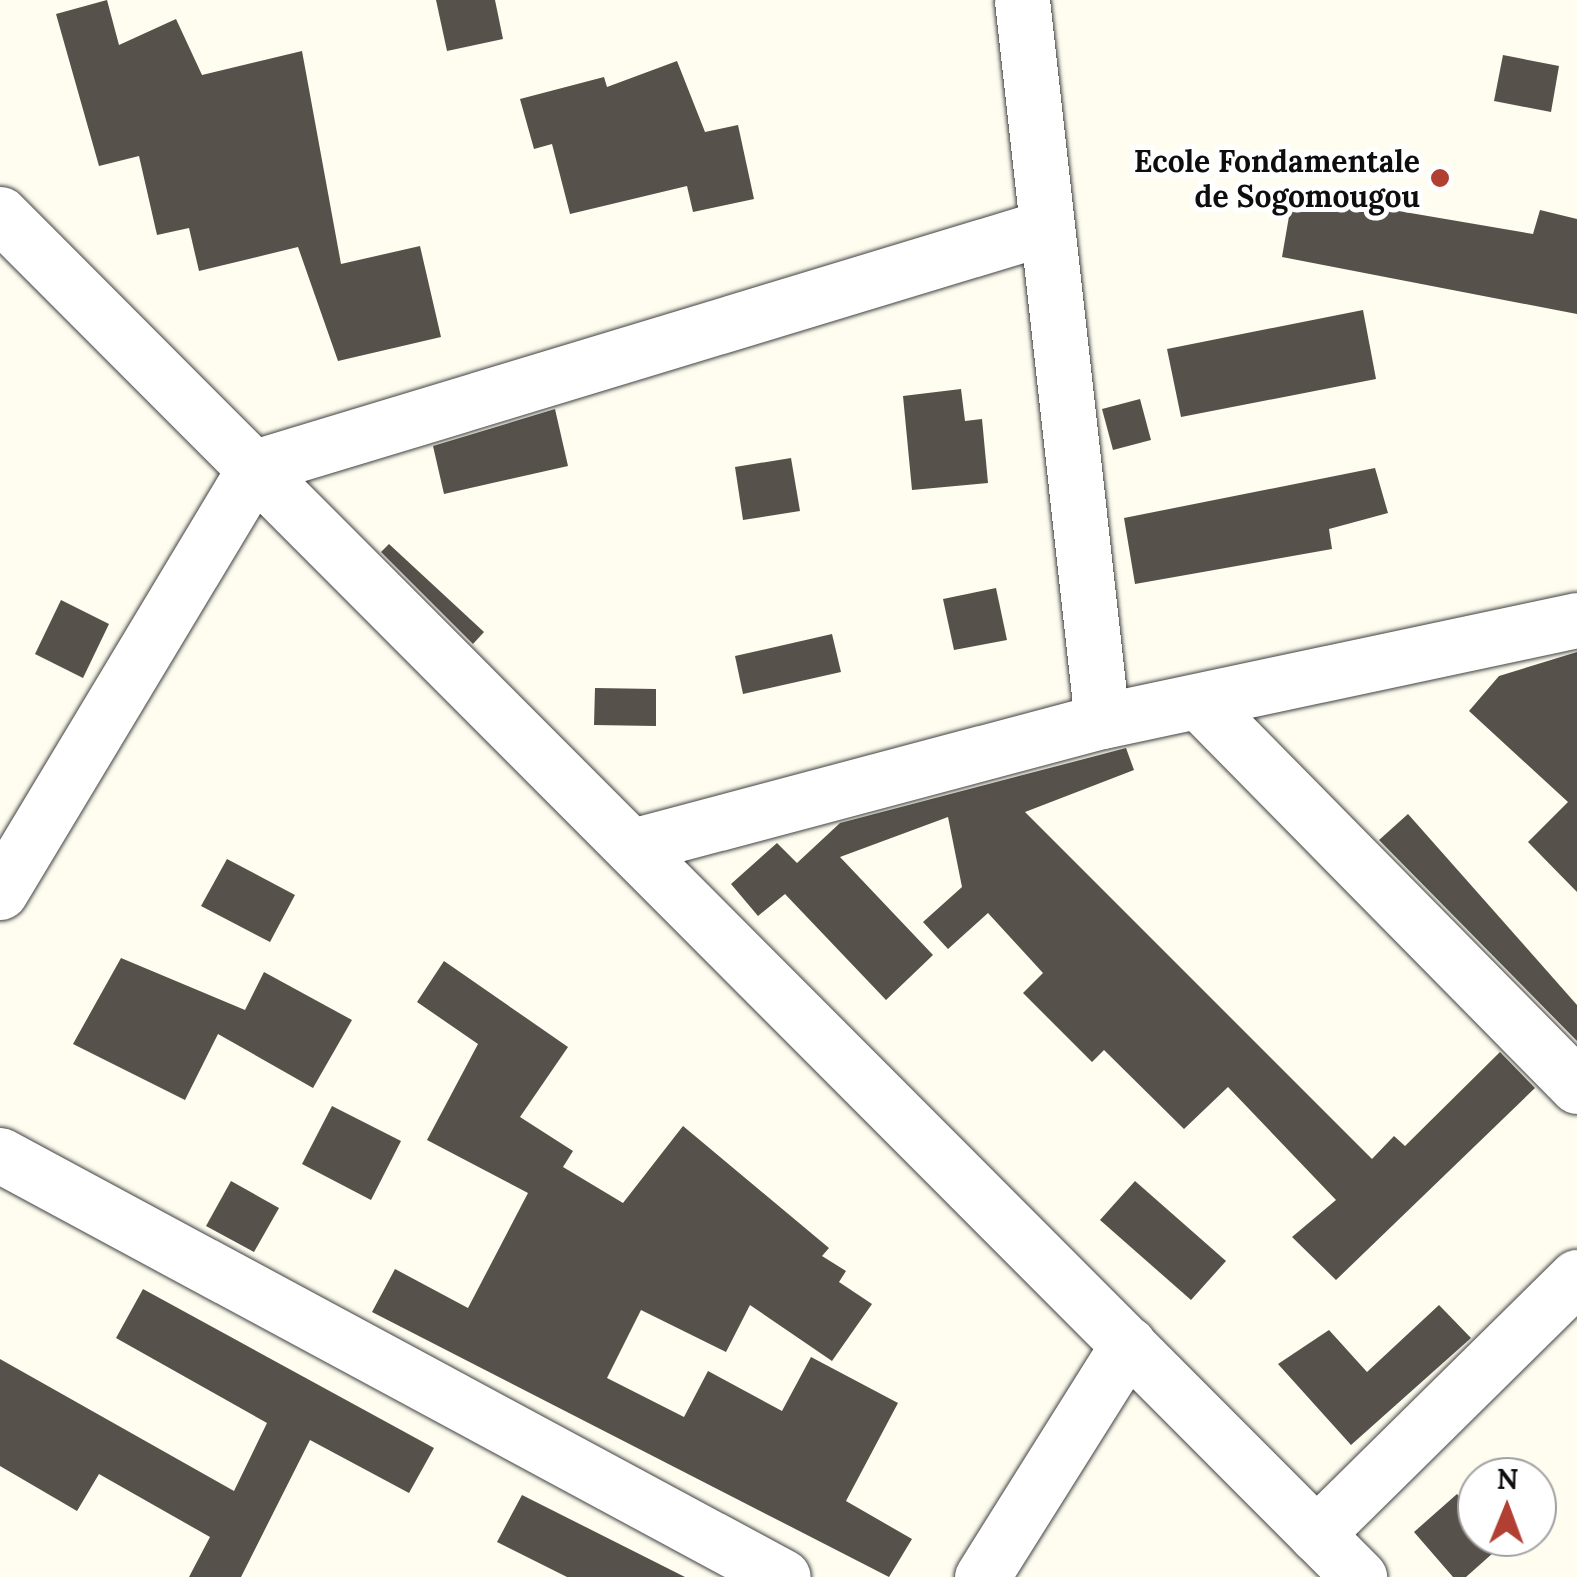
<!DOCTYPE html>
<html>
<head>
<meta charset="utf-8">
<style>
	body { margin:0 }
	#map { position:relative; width:1577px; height:1577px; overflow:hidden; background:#fefdf0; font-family:Lora,serif }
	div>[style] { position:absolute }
	.building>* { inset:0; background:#56514b }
	.roads { filter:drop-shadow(0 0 2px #414141) drop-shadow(0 0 2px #414141) }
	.minor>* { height:55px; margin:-27.5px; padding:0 27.5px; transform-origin:27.5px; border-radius:27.5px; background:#fff }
	.dots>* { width:28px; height:28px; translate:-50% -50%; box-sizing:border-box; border:5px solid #fff; border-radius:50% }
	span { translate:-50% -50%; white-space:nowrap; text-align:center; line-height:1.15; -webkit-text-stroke:10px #fff; paint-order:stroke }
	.poi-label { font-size:30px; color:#0e0e0e; font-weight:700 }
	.right { translate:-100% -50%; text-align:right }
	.north { position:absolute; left:1457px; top:1457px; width:100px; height:100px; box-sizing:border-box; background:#fff; border:2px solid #9f9f9f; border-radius:50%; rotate:1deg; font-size:28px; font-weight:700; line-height:40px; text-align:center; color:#0e0e0e }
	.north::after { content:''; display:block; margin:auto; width:35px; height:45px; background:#b14032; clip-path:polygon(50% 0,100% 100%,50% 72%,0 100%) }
</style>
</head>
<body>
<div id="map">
	<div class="building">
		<i style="clip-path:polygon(107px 0,119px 45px,176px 19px,202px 75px,302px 51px,341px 264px,420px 246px,441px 337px,338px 361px,298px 247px,199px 271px,189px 228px,157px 235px,139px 156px,99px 166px,56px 14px)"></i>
		<i style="clip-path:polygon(436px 0,495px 0,503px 39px,447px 51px)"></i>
		<i style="clip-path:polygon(1503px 55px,1559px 66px,1551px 112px,1494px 101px)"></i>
		<i style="clip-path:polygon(677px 61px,705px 132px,738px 125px,754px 199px,693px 212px,687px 186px,570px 214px,552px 144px,534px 149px,520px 99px,604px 77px,607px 87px)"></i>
		<i style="clip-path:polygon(1293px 193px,1533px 234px,1540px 210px,1577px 219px,1577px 314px,1282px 257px)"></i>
		<i style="clip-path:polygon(1363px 310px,1376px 379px,1181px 417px,1167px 349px)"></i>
		<i style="clip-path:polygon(961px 389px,965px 421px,982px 419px,988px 483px,912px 490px,903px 396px)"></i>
		<i style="clip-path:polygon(1140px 399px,1151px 440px,1113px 450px,1102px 409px)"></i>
		<i style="clip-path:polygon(555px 409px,568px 466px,444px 494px,433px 446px)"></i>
		<i style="clip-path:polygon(791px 458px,800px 511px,743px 520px,735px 467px)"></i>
		<i style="clip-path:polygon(1375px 468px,1388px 513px,1329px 529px,1332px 549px,1135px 584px,1124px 518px)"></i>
		<i style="clip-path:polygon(389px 544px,484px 632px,473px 644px,381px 552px)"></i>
		<i style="clip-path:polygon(996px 588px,1007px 640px,954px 650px,943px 599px)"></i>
		<i style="clip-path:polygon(61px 600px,109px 624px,83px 678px,35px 654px)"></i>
		<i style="clip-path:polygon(832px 634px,841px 672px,743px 694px,735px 656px)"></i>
		<i style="clip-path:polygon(1577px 652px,1577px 892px,1528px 842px,1568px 802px,1469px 711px,1499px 676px)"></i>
		<i style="clip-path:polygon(595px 688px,656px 689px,656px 726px,594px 725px)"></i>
		<i style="clip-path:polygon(1126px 748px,1134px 770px,1025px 812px,1372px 1159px,1394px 1136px,1405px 1146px,1500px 1052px,1535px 1088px,1336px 1280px,1292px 1237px,1336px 1200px,1228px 1087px,1184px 1129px,1104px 1050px,1092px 1062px,1023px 993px,1043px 973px,988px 913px,948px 949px,923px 922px,962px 887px,948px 817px,840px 857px,933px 955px,886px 1000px,785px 894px,758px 916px,731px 884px,777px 843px,797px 863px,840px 823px)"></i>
		<i style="clip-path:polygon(1408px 814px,1577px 1005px,1577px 1041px,1379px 840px)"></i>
		<i style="clip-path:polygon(227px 859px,295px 895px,270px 942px,201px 906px)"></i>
		<i style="clip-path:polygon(121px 958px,245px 1010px,264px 972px,352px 1020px,313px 1088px,218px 1034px,185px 1100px,73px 1044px)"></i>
		<i style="clip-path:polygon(444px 961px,568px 1047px,520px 1117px,573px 1151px,563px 1167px,623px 1203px,683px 1126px,829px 1248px,822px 1256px,846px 1271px,839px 1282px,872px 1304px,832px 1361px,750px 1305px,726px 1352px,641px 1310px,607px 1378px,684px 1417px,708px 1371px,782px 1411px,811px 1357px,898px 1403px,846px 1501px,912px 1539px,889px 1577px,372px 1312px,395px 1269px,468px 1308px,528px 1193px,427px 1140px,478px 1044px,417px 1002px)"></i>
		<i style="clip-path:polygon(332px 1106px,401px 1141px,371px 1200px,302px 1164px)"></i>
		<i style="clip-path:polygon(231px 1181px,279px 1208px,254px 1252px,206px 1226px)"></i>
		<i style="clip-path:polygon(1135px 1181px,1226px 1261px,1191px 1300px,1100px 1220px)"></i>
		<i style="clip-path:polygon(143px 1289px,434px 1448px,409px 1493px,310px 1440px,241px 1577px,189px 1577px,210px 1537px,99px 1474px,77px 1511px,0 1466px,0 1359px,234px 1491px,267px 1423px,116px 1338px)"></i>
		<i style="clip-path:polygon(1439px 1305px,1471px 1338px,1351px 1445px,1278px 1364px,1329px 1330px,1367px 1372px)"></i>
		<i style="clip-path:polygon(1457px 1494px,1477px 1517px,1477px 1537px,1502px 1545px,1466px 1577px,1453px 1577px,1414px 1532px)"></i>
		<i style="clip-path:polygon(522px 1495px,685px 1577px,567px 1577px,497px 1542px)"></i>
	</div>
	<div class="roads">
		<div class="minor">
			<i style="left:1022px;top:0;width:725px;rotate:83.67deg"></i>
			<i style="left:0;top:214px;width:1925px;rotate:45.08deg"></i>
			<i style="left:1199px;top:702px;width:539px;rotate:45.45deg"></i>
			<i style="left:632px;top:846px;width:486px;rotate:-14.9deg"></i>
			<i style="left:1102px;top:721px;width:486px;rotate:-12deg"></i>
			<i style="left:0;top:892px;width:496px;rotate:-59deg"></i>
			<i style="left:255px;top:467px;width:823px;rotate:-16.87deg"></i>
			<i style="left:0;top:1155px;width:889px;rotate:28.32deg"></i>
			<i style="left:1316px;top:1534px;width:366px;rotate:-44.6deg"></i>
			<i style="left:982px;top:1577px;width:275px;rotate:-57.9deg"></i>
		</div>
	</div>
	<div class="dots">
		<i style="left:1440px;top:178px;background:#b14032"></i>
	</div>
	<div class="poi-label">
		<span class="right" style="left:1420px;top:178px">Ecole Fondamentale<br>de Sogomougou</span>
	</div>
	<div class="north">N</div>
</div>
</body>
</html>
